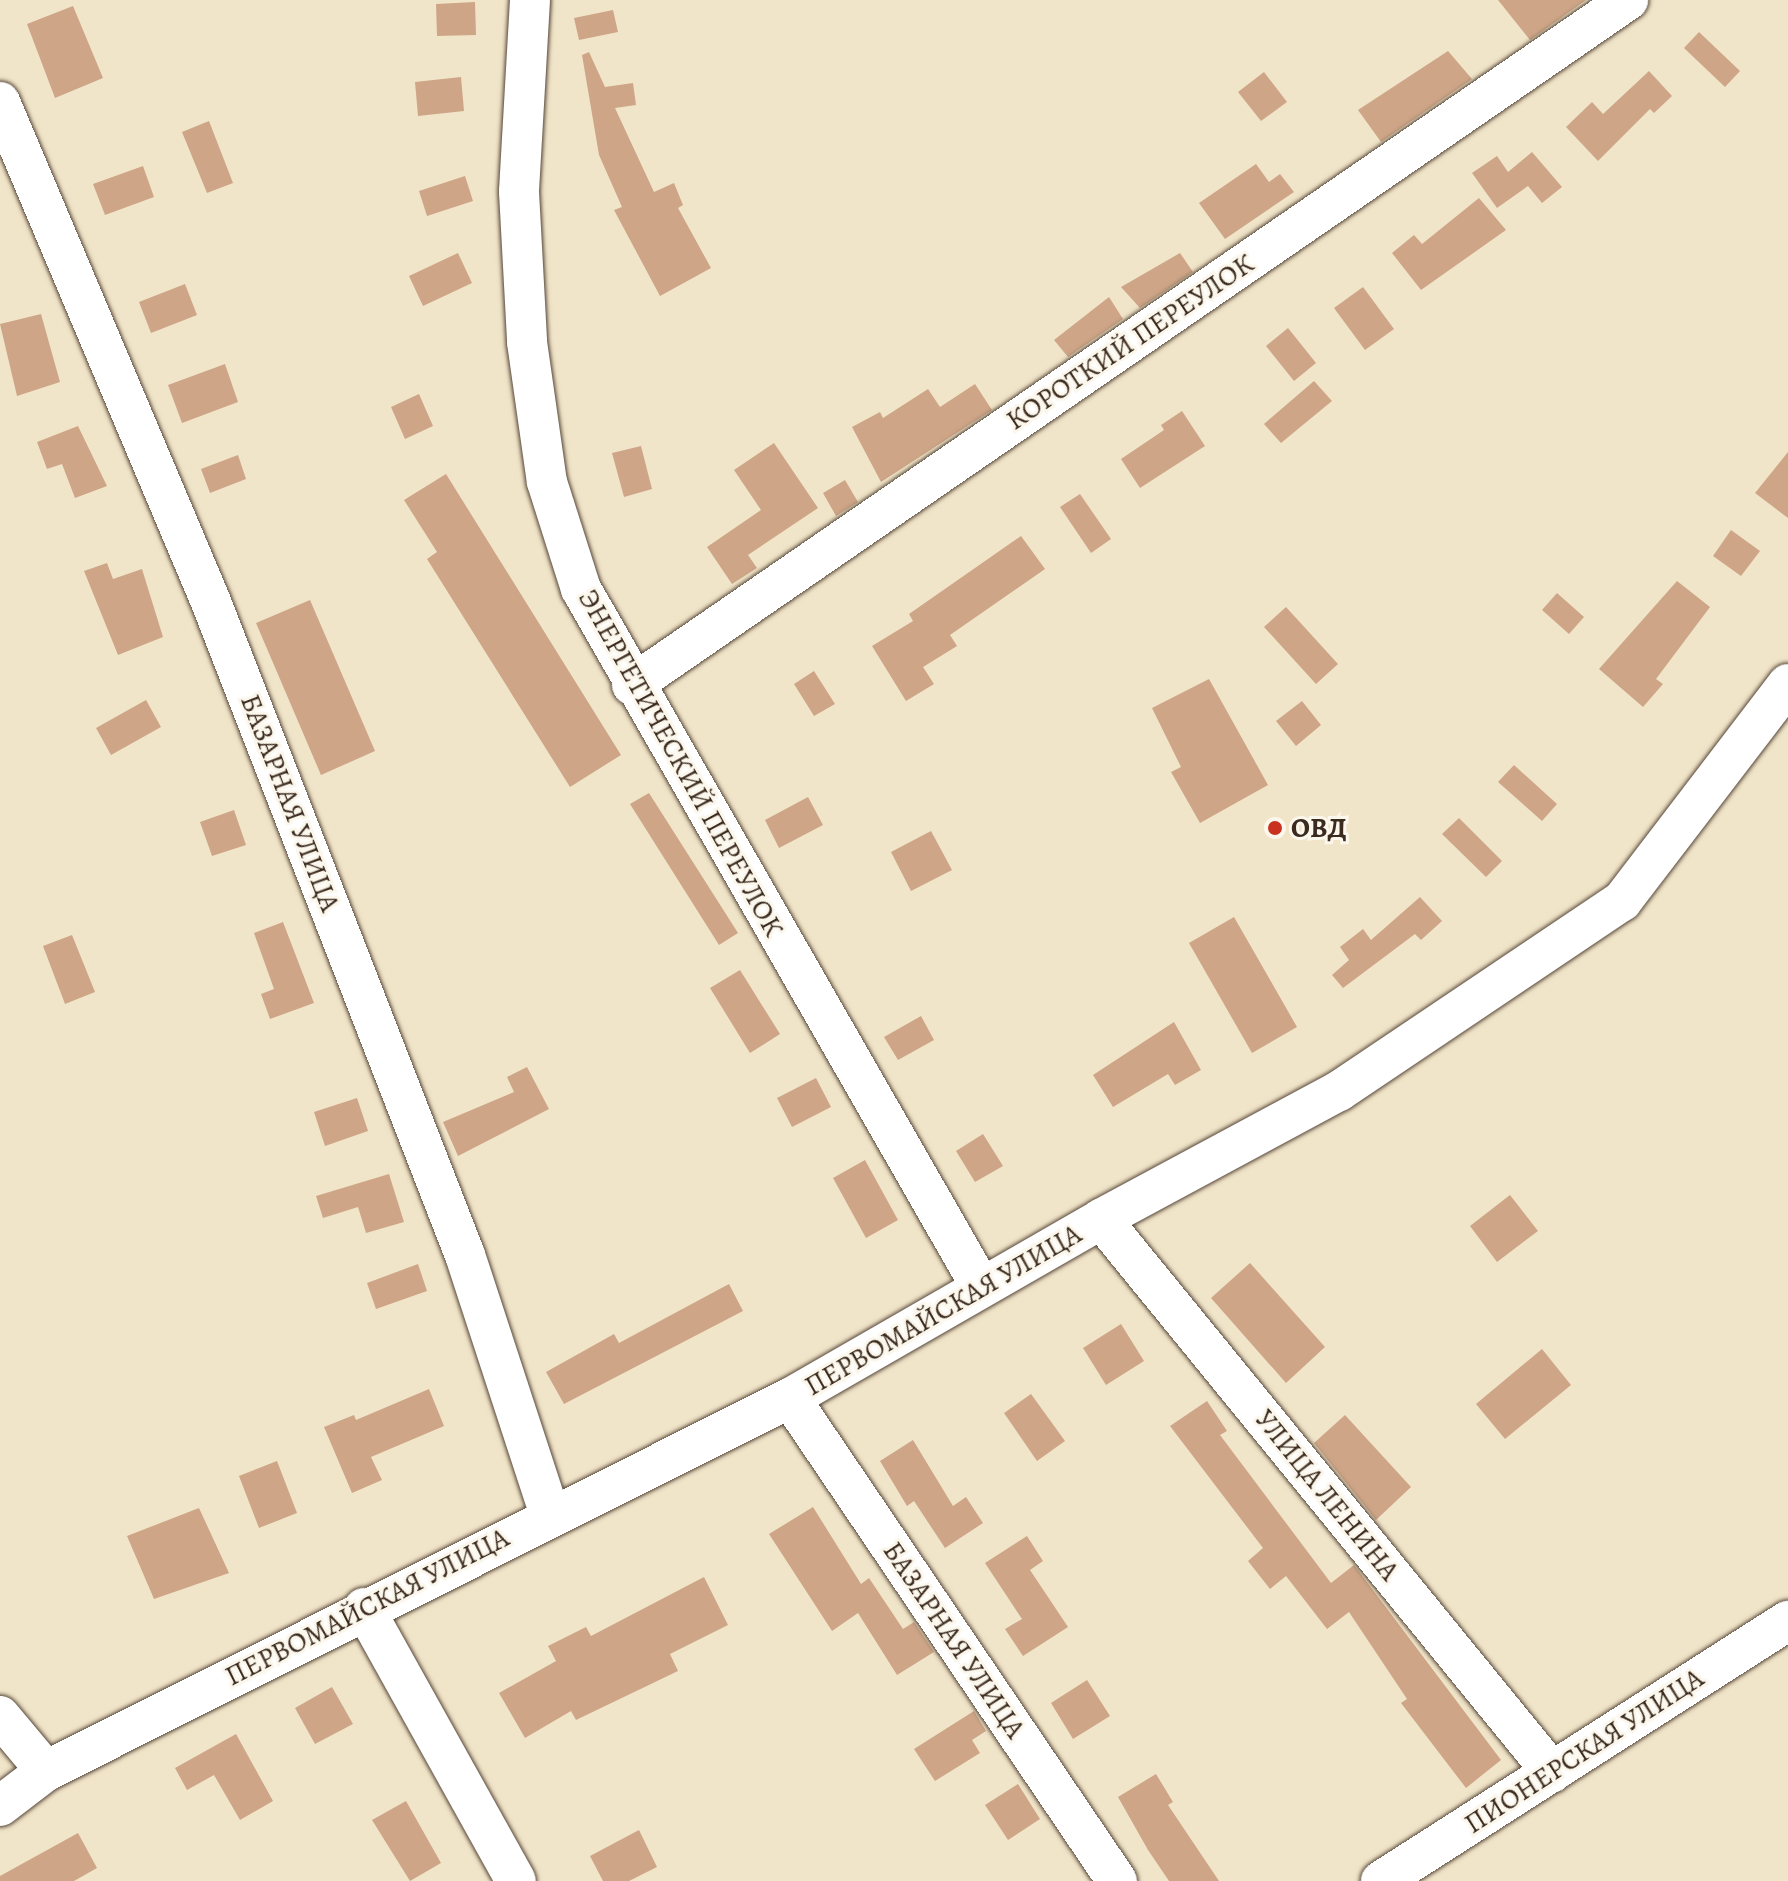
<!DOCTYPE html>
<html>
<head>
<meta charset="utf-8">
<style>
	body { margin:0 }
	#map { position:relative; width:1788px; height:1881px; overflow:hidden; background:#f1e5c9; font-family:Alegreya,serif }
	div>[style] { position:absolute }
	.building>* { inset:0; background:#cea587 }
	.roads { filter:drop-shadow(0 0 2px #564638) drop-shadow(0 0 2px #564638) }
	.minor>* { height:40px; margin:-20px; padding:0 20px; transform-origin:20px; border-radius:20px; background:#fff }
	.dots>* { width:22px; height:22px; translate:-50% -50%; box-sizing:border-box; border:4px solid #fbf7ec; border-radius:50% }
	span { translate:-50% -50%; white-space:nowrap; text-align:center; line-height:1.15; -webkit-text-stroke:6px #fbf7ec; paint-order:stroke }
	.street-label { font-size:28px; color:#3b2a1e }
	.poi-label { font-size:28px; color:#3b2a1e; font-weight:700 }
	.left { translate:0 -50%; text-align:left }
</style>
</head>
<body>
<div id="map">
	<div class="building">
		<i style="clip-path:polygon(1498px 0,1586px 0,1530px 40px)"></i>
		<i style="clip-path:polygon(475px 2px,476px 35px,437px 36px,436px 4px)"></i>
		<i style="clip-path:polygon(73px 6px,103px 78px,55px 98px,27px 24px)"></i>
		<i style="clip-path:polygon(613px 10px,618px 32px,579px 40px,574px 18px)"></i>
		<i style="clip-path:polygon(1699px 32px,1740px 71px,1725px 87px,1684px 48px)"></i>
		<i style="clip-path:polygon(1448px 51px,1472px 79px,1381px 142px,1358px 110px)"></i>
		<i style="clip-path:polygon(589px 52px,605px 87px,633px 83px,636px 105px,615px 108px,654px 192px,674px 183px,683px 205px,678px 208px,711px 268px,660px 296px,614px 210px,622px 207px,599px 155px,582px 55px)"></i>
		<i style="clip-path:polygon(1649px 71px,1672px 96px,1654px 113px,1650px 109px,1598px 161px,1566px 127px,1592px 102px,1603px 114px)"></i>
		<i style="clip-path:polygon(1264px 72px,1287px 102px,1261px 121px,1238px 92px)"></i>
		<i style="clip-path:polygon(461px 77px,464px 111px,418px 116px,415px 82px)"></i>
		<i style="clip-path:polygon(209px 121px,233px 183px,207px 193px,182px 132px)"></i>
		<i style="clip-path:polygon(1532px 152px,1562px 187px,1542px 203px,1528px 186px,1497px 208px,1472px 173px,1497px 156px,1508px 172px)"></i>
		<i style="clip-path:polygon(1256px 164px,1269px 182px,1280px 174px,1294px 192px,1225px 239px,1199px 203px)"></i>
		<i style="clip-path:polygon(143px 166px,154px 197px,105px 215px,93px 184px)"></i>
		<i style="clip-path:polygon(465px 176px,473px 201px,427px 216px,419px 191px)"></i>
		<i style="clip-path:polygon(1479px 198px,1506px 230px,1421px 290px,1392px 253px,1414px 235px,1422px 244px)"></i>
		<i style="clip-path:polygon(458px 253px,472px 283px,423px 306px,409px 276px)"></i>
		<i style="clip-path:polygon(1180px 253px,1193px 272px,1140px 308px,1121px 287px)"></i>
		<i style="clip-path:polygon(185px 284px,197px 315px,151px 333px,139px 302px)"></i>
		<i style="clip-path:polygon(1363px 287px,1394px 329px,1365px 350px,1334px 308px)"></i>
		<i style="clip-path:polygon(1109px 297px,1123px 319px,1068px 357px,1054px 340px)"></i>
		<i style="clip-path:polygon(41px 314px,60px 382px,17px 396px,0 324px)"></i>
		<i style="clip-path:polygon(1288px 328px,1316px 363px,1294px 381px,1266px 346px)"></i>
		<i style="clip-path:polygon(225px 364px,238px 402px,182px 423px,168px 385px)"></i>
		<i style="clip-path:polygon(1314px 381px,1332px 401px,1281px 443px,1264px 424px)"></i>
		<i style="clip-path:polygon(975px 384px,992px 410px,881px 482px,852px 427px,880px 412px,883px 418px,928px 389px,940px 407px)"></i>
		<i style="clip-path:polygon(419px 394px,433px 426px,405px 439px,391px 407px)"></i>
		<i style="clip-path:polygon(1182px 411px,1205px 446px,1140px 488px,1121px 459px,1164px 430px,1161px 425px)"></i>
		<i style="clip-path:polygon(78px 426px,107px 486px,75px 498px,62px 464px,47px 469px,37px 442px)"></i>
		<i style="clip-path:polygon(774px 443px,818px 508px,748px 555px,757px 568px,732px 584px,707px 547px,761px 510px,734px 470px)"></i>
		<i style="clip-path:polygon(641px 446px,652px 489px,624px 497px,612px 453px)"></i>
		<i style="clip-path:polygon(1788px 452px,1788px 518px,1755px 493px)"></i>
		<i style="clip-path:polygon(238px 455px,246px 479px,210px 493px,201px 469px)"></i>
		<i style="clip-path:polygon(446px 474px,621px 755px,570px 787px,427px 559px,437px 552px,404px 500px)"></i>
		<i style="clip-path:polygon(845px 480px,858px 502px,836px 516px,823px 493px)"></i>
		<i style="clip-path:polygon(1080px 494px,1111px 539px,1091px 553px,1060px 507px)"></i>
		<i style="clip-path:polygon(1731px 530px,1760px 551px,1741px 576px,1713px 556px)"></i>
		<i style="clip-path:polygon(1021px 536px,1045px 569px,950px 635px,957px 646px,923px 667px,934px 684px,906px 701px,872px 646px,913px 621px,909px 614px)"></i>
		<i style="clip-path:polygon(107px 563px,113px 579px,142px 569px,163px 637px,118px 655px,84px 571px)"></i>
		<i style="clip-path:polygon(1677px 581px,1710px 607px,1656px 679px,1663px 684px,1643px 707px,1599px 669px)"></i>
		<i style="clip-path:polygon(1557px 593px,1584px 617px,1569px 634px,1542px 610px)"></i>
		<i style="clip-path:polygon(310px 600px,375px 751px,321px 775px,256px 623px)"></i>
		<i style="clip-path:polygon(1286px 607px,1338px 664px,1316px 684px,1264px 627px)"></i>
		<i style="clip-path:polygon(814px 671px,835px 704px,814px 716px,794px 684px)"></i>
		<i style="clip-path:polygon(1209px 679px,1268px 785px,1200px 823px,1171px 772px,1181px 767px,1152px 708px)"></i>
		<i style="clip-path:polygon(146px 700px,161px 727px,111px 755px,96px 728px)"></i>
		<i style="clip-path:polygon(1302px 701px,1321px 725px,1296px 746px,1276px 721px)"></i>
		<i style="clip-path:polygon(1514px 765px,1557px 804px,1542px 821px,1498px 782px)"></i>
		<i style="clip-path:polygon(649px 793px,738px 933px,719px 945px,630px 804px)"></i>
		<i style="clip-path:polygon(808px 797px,823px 825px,779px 848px,765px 820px)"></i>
		<i style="clip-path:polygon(234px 810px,246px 845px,212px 856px,200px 822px)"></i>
		<i style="clip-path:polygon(1459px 818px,1502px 861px,1486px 877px,1442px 834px)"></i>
		<i style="clip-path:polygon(931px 831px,952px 870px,911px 891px,891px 852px)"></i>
		<i style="clip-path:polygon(1420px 897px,1442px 921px,1421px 940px,1415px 934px,1343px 988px,1332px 975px,1349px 960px,1340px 947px,1363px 929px,1371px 940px)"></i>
		<i style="clip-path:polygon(1234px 917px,1297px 1027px,1252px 1053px,1189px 943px)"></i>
		<i style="clip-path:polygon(283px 922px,314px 1003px,270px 1019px,261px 994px,274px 989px,254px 933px)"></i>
		<i style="clip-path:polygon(72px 935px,95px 992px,65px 1004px,43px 946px)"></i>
		<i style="clip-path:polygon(740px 970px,780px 1034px,750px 1053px,710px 988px)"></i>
		<i style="clip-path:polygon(921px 1016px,934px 1040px,898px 1060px,884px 1037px)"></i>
		<i style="clip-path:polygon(1174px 1022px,1201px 1070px,1175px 1085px,1168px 1074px,1113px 1107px,1093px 1075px)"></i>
		<i style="clip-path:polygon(527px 1067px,549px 1109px,458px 1156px,443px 1122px,514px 1092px,507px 1077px)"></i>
		<i style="clip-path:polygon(816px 1078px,831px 1107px,792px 1127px,777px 1098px)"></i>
		<i style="clip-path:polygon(357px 1098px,368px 1131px,325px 1146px,314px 1112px)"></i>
		<i style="clip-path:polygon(983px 1134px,1003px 1166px,975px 1182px,956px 1151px)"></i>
		<i style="clip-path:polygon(865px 1160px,898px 1220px,866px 1238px,833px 1178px)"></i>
		<i style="clip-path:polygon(389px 1174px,404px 1222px,366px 1233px,358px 1207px,323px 1218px,316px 1196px)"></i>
		<i style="clip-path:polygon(1510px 1195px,1538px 1231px,1497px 1262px,1470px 1226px)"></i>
		<i style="clip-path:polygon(1250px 1263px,1325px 1347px,1286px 1383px,1211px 1298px)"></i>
		<i style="clip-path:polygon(418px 1264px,427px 1291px,376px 1309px,367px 1283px)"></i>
		<i style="clip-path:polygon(729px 1284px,743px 1311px,564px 1404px,546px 1372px,614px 1334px,619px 1343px)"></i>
		<i style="clip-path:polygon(1121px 1324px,1144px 1361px,1106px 1385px,1083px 1348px)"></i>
		<i style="clip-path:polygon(1542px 1349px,1571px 1385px,1505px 1439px,1476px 1404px)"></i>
		<i style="clip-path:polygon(429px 1389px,444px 1426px,371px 1457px,382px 1480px,352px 1493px,324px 1427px,354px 1415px,356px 1420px)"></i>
		<i style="clip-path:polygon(1031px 1394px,1065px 1441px,1037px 1461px,1004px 1413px)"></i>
		<i style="clip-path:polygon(1207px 1401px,1227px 1431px,1220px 1435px,1331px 1583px,1354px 1565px,1501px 1760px,1466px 1788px,1401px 1703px,1407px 1699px,1349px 1612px,1327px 1629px,1286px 1576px,1270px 1589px,1248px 1561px,1263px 1548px,1170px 1426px)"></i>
		<i style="clip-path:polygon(1345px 1415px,1411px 1487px,1376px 1520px,1314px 1443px)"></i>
		<i style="clip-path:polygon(913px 1440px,953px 1506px,966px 1497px,983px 1523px,945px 1548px,914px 1501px,907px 1506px,880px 1461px)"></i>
		<i style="clip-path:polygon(277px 1461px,297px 1513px,259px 1528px,239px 1476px)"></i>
		<i style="clip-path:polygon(813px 1507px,861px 1584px,869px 1578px,903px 1629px,914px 1622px,934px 1652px,897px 1675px,858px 1613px,832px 1631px,769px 1534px)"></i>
		<i style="clip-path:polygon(199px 1508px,229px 1573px,154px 1599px,127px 1536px)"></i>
		<i style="clip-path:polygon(1027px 1536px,1043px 1561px,1030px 1570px,1068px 1627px,1023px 1656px,1005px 1629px,1022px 1619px,985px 1563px)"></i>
		<i style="clip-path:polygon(704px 1577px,728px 1625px,670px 1654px,678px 1671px,576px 1720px,571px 1711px,525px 1738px,499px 1693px,556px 1661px,548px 1646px,586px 1627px,591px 1636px)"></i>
		<i style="clip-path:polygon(1087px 1680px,1110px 1716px,1073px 1739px,1051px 1703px)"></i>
		<i style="clip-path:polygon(332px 1687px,353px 1724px,315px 1744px,295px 1708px)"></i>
		<i style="clip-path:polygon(974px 1711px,986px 1731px,972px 1740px,980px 1753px,935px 1781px,914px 1749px)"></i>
		<i style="clip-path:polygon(236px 1734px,273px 1801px,240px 1820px,214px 1775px,187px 1790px,175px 1768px)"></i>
		<i style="clip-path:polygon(1156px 1774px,1173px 1802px,1168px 1805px,1219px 1881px,1169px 1881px,1148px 1850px,1118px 1797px)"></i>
		<i style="clip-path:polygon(1018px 1784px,1040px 1819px,1008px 1840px,985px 1805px)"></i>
		<i style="clip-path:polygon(406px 1801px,441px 1863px,410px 1881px,372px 1820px)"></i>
		<i style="clip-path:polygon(639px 1830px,657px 1867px,629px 1881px,603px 1881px,590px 1856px)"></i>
		<i style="clip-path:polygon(78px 1833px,97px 1868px,74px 1881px,0 1881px,0 1876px)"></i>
	</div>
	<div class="roads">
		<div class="minor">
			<i style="left:530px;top:0;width:192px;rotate:93.3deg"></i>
			<i style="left:519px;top:192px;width:150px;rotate:86.9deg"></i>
			<i style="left:527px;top:342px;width:141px;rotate:81.9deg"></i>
			<i style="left:547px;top:482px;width:112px;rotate:72.4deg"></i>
			<i style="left:581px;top:589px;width:804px;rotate:60.18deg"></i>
			<i style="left:0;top:102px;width:543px;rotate:67.12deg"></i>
			<i style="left:211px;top:602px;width:701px;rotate:68.75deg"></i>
			<i style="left:465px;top:1255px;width:274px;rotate:71.9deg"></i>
			<i style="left:632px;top:685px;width:1209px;rotate:-34.52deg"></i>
			<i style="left:1101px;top:1219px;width:714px;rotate:50.8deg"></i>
			<i style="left:790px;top:1398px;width:583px;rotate:55.9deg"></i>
			<i style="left:364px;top:1608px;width:312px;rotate:60.9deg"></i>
			<i style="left:0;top:1716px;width:72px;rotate:50.1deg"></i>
			<i style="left:0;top:1806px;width:58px;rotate:-37.3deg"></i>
			<i style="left:46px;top:1771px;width:832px;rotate:-26.63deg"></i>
			<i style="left:790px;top:1398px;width:359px;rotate:-29.9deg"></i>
			<i style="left:1101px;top:1219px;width:270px;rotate:-28.3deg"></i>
			<i style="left:1339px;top:1091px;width:341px;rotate:-33.9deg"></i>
			<i style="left:1622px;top:901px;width:273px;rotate:-52.6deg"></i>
			<i style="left:1381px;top:1881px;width:483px;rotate:-32.6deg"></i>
		</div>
	</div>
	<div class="dots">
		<i style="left:1275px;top:828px;background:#c8321e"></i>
	</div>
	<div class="street-label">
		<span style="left:1130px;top:342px;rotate:-34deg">КОРОТКИЙ ПЕРЕУЛОК</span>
		<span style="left:681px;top:763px;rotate:61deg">ЭНЕРГЕТИЧЕСКИЙ ПЕРЕУЛОК</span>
		<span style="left:290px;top:803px;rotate:69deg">БАЗАРНАЯ УЛИЦА</span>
		<span style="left:943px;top:1310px;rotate:-30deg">ПЕРВОМАЙСКАЯ УЛИЦА</span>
		<span style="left:1327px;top:1495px;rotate:51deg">УЛИЦА ЛЕНИНА</span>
		<span style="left:367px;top:1607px;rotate:-27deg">ПЕРВОМАЙСКАЯ УЛИЦА</span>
		<span style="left:954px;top:1640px;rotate:56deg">БАЗАРНАЯ УЛИЦА</span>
		<span style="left:1584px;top:1751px;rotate:-33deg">ПИОНЕРСКАЯ УЛИЦА</span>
	</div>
	<div class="poi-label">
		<span class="left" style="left:1291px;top:828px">ОВД</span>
	</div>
</div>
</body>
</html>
